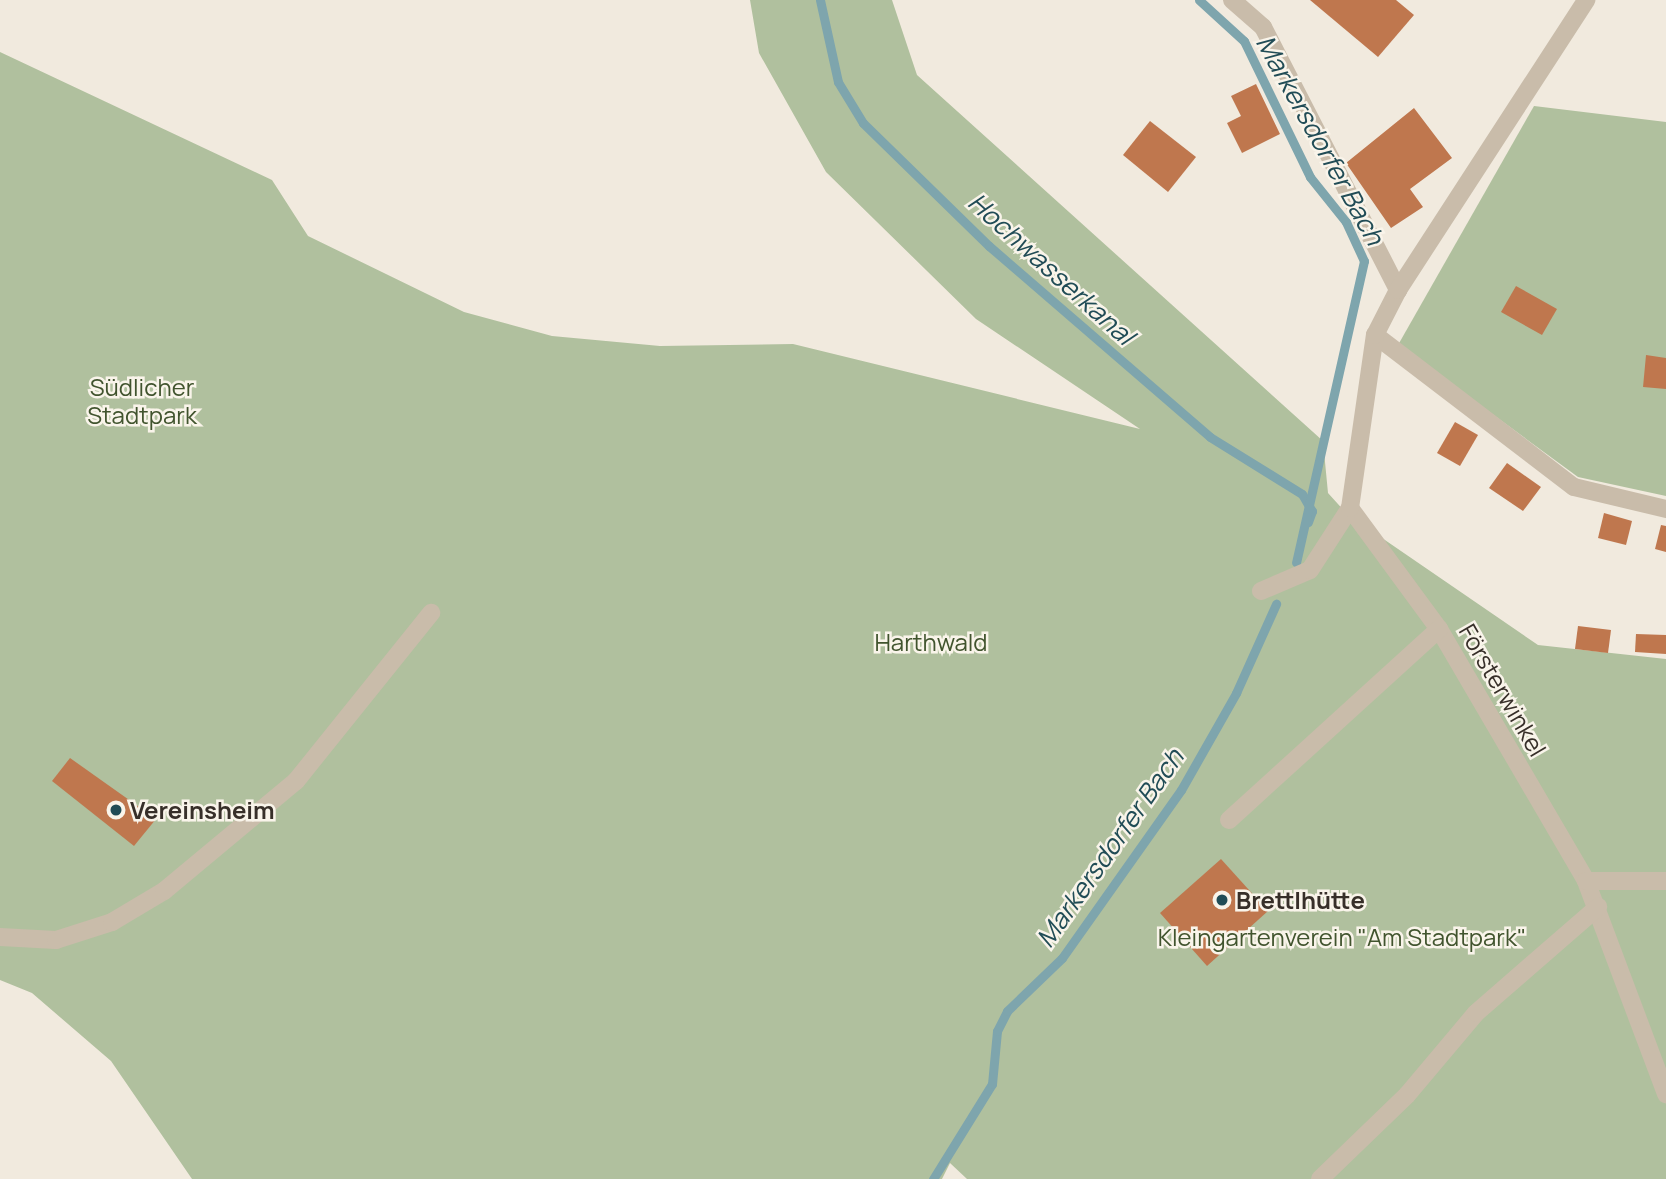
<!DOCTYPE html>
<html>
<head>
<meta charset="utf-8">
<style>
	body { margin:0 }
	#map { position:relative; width:1666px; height:1179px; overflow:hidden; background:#f1eade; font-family:Manrope,sans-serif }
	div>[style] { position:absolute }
	.green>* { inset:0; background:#b0c09e }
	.stream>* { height:9px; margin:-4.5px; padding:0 4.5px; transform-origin:4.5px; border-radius:4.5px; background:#7ea5ad }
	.building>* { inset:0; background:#bf774e }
	.lane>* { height:18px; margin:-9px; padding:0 9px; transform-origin:9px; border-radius:9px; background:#c9bcaa }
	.street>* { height:18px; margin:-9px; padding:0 9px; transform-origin:9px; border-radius:9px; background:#c9bcaa }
	.dots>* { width:19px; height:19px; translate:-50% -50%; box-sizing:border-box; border:4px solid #f9f4ea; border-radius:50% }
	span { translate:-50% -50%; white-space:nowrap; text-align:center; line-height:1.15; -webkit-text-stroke:5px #f9f4ea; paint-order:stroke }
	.park-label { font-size:24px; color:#41542e }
	.street-label { font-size:24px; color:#372f29 }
	.poi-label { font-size:24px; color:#372f29; font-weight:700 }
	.left { translate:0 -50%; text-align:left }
	.water-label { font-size:26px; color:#214c56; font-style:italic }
</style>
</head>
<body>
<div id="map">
	<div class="green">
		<i style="clip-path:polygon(750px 0,892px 0,917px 75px,1323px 441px,1328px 493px,1347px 514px,1538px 645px,1666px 659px,1666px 1179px,967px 1179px,950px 1163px,942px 1179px,192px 1179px,111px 1061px,32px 993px,0 980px,0 52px,272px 180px,308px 236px,464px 312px,552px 336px,660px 346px,793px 344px,1140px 429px,976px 319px,826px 172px,759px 53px)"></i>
		<i style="clip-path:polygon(1534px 106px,1666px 122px,1666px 496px,1578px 477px,1398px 345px)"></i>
	</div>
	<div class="stream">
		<i style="left:820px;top:0;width:84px;rotate:77.6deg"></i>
		<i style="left:838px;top:82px;width:48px;rotate:58.6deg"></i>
		<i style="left:863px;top:123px;width:176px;rotate:44.3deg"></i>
		<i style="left:989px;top:246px;width:292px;rotate:40.8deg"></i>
		<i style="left:1210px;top:437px;width:108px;rotate:31.8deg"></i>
		<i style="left:1302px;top:494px;width:20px;rotate:60deg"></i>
		<i style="left:1312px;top:511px;width:12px;rotate:110deg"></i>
		<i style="left:1199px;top:0;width:61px;rotate:42.3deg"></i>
		<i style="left:1244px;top:41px;width:151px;rotate:64.1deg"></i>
		<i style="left:1310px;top:177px;width:58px;rotate:51.3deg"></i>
		<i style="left:1346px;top:222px;width:43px;rotate:65.2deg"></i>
		<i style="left:1364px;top:261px;width:309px;rotate:102.7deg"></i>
		<i style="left:933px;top:1179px;width:112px;rotate:-58.2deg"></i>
		<i style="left:992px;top:1084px;width:53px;rotate:-84.6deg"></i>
		<i style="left:997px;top:1031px;width:22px;rotate:-63deg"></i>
		<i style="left:1007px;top:1011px;width:76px;rotate:-43.9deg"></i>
		<i style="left:1062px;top:958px;width:206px;rotate:-54.7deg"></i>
		<i style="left:1181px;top:790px;width:112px;rotate:-60.4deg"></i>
		<i style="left:1236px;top:693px;width:98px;rotate:-65.8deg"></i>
	</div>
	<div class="building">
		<i style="clip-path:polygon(1310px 0,1396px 0,1414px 15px,1378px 57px)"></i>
		<i style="clip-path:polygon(1256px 84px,1280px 134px,1242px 153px,1227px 123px,1241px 116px,1231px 96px)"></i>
		<i style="clip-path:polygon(1414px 108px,1452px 158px,1410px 189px,1423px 207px,1391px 228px,1346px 163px)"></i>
		<i style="clip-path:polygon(1150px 121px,1196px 157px,1168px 192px,1123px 155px)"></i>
		<i style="clip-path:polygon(1516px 286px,1557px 309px,1542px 335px,1501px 312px)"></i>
		<i style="clip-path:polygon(1646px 355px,1666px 358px,1666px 389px,1643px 387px)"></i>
		<i style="clip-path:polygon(1455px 422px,1478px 435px,1460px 466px,1437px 453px)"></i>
		<i style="clip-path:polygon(1507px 463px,1541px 487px,1523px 511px,1489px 488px)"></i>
		<i style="clip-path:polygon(1604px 513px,1632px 521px,1626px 545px,1598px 538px)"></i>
		<i style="clip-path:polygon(1661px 525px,1666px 526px,1666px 552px,1655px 549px)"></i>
		<i style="clip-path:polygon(1578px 626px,1611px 630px,1608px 653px,1575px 649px)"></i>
		<i style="clip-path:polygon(1636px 634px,1666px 635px,1666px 654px,1635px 652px)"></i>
		<i style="clip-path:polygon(70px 758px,156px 819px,134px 846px,52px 781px)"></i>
		<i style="clip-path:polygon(1221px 859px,1268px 911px,1207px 966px,1160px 913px)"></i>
	</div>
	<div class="lane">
		<i style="left:1350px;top:508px;width:150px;rotate:53.7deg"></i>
		<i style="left:1439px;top:629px;width:292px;rotate:59.7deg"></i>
		<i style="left:1586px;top:881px;width:228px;rotate:69.4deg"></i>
		<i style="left:1229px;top:820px;width:284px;rotate:-42.3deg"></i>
		<i style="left:1586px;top:881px;width:80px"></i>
		<i style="left:0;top:937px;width:56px;rotate:3.1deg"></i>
		<i style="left:56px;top:940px;width:59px;rotate:-17.8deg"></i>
		<i style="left:112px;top:922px;width:61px;rotate:-30.8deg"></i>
		<i style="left:164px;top:891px;width:172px;rotate:-39.8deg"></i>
		<i style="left:296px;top:781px;width:216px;rotate:-51.2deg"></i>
		<i style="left:1320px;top:1179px;width:121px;rotate:-44deg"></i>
		<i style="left:1407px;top:1095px;width:107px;rotate:-49.9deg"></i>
		<i style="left:1476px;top:1013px;width:162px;rotate:-41deg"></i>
	</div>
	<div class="street">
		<i style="left:1232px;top:0;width:41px;rotate:41.1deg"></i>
		<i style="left:1263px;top:27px;width:296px;rotate:62.8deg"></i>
		<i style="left:1375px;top:335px;width:250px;rotate:37.4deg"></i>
		<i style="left:1574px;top:487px;width:95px;rotate:13.4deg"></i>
		<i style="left:1261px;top:591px;width:53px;rotate:-23.2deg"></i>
		<i style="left:1310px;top:570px;width:74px;rotate:-57.2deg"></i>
		<i style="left:1350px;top:508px;width:175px;rotate:-81.8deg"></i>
		<i style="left:1375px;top:335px;width:51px;rotate:-62.9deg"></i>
		<i style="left:1398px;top:290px;width:346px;rotate:-57deg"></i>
	</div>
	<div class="dots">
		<i style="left:116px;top:810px;background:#214c56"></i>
		<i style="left:1222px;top:900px;background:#214c56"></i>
	</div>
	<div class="park-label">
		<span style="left:142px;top:401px">Südlicher<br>Stadtpark</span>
		<span style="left:931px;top:642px">Harthwald</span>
		<span style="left:1342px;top:937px">Kleingartenverein "Am Stadtpark"</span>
	</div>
	<div class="street-label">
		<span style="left:1503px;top:690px;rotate:60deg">Försterwinkel</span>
	</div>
	<div class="poi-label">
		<span class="left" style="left:130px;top:810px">Vereinsheim</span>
		<span class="left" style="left:1236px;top:900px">Brettlhütte</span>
	</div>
	<div class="water-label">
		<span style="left:1320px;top:140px;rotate:61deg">Markersdorfer Bach</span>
		<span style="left:1051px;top:269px;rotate:42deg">Hochwasserkanal</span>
		<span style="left:1110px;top:848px;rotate:-55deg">Markersdorfer Bach</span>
	</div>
</div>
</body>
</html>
